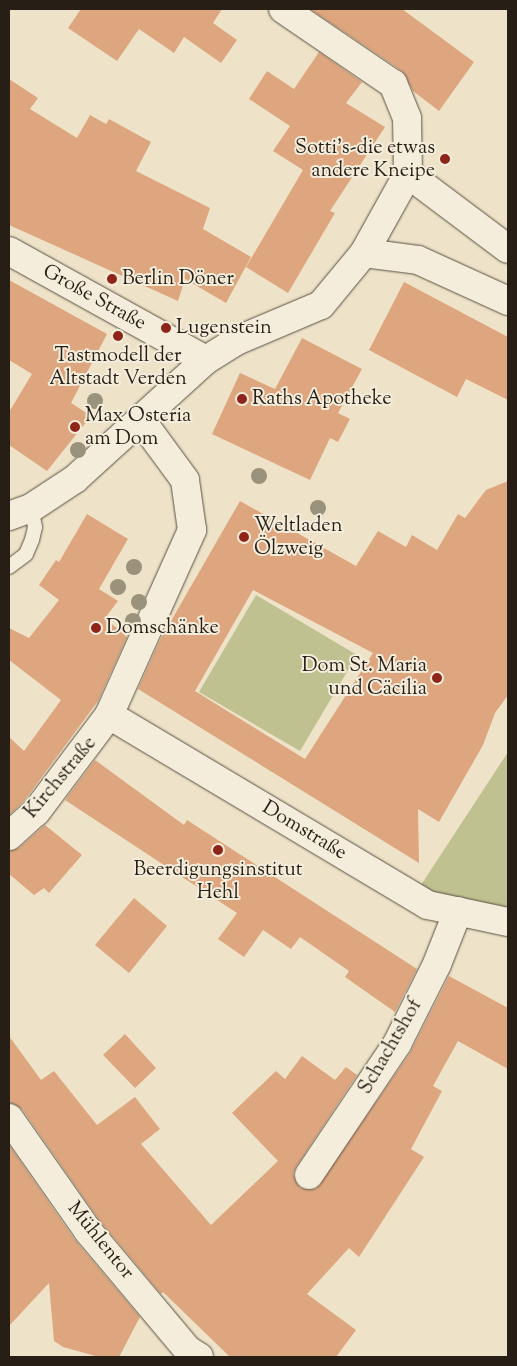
<!DOCTYPE html>
<html>
<head>
<meta charset="utf-8">
<style>
	body { margin:0 }
	#map { position:relative; width:517px; height:1366px; overflow:hidden; background:#eee3c8; font-family:"Sorts Mill Goudy",serif }
	div>[style] { position:absolute }
	.green>* { inset:0; background:#c0c190 }
	.building>* { inset:0; background:#dda67f }
	.roads { filter:drop-shadow(0 0 1px #595042) drop-shadow(0 0 1px #595042) }
	.lane>* { height:14px; margin:-7px; padding:0 7px; transform-origin:7px; border-radius:7px; background:#f4eddb }
	.street>* { height:28px; margin:-14px; padding:0 14px; transform-origin:14px; border-radius:14px; background:#f4eddb }
	.trees>* { width:16px; height:16px; margin:-8px; border-radius:50%; background:#9a927a }
	.dots>* { width:14px; height:14px; translate:-50% -50%; box-sizing:border-box; border:2px solid #f4eddb; border-radius:50% }
	span { translate:-50% -50%; white-space:nowrap; text-align:center; line-height:1.15; -webkit-text-stroke:4px #f4eddb; paint-order:stroke }
	.poi-label { font-size:20px; color:#271f16 }
	.right { translate:-100% -50%; text-align:right }
	.left { translate:0 -50%; text-align:left }
	.street-label { font-size:20px; color:#271f16 }
	.frame { position:absolute; inset:0; border:10px solid #271f16; pointer-events:none }
</style>
</head>
<body>
<div id="map">
	<div class="green">
		<i style="clip-path:polygon(256px 595px,357px 655px,300px 751px,199px 692px)"></i>
		<i style="clip-path:polygon(508px 752px,508px 910px,419px 888px)"></i>
	</div>
	<div class="building">
		<i style="clip-path:polygon(81px 9px,222px 9px,213px 23px,237px 40px,221px 63px,184px 37px,174px 53px,139px 29px,117px 61px,68px 28px)"></i>
		<i style="clip-path:polygon(310px 9px,402px 9px,474px 62px,439px 111px,413px 91px,402px 71px)"></i>
		<i style="clip-path:polygon(319px 52px,362px 82px,346px 103px,385px 127px,330px 211px,335px 213px,288px 293px,246px 267px,303px 170px,273px 151px,290px 126px,249px 99px,267px 71px,294px 89px)"></i>
		<i style="clip-path:polygon(9px 79px,38px 98px,30px 109px,77px 138px,90px 115px,106px 124px,109px 119px,151px 142px,136px 171px,210px 208px,203px 229px,251px 257px,226px 303px,185px 279px,178px 301px,9px 225px)"></i>
		<i style="clip-path:polygon(9px 280px,107px 334px,71px 403px,91px 416px,47px 471px,9px 445px,9px 412px,32px 374px,9px 360px)"></i>
		<i style="clip-path:polygon(404px 282px,508px 337px,508px 400px,466px 379px,457px 397px,369px 350px)"></i>
		<i style="clip-path:polygon(302px 338px,362px 369px,338px 413px,350px 419px,338px 442px,330px 438px,310px 480px,212px 434px,240px 373px,275px 389px)"></i>
		<i style="clip-path:polygon(evenodd,508px 481px,508px 695px,495px 713px,483px 745px,439px 822px,418px 809px,419px 863px,138px 689px,160px 640px,240px 501px,356px 566px,378px 531px,406px 547px,412px 535px,437px 550px,458px 514px,465px 518px,486px 490px,508px 481px,253px 590px,373px 653px,305px 759px,195px 691px,253px 590px)"></i>
		<i style="clip-path:polygon(87px 514px,128px 539px,99px 589px,118px 601px,105px 618px,127px 637px,98px 701px,24px 801px,9px 815px,9px 737px,24px 751px,61px 700px,9px 660px,9px 628px,29px 638px,59px 600px,39px 585px,56px 560px,59px 562px)"></i>
		<i style="clip-path:polygon(95px 760px,184px 825px,187px 820px,417px 969px,395px 1012px,345px 977px,349px 971px,300px 937px,291px 949px,263px 930px,244px 957px,218px 939px,237px 913px,65px 800px)"></i>
		<i style="clip-path:polygon(45px 825px,82px 855px,49px 893px,44px 888px,34px 895px,9px 874px,9px 851px,19px 848px)"></i>
		<i style="clip-path:polygon(134px 898px,167px 926px,129px 973px,95px 945px)"></i>
		<i style="clip-path:polygon(449px 976px,508px 1008px,508px 1069px,458px 1041px,433px 1086px,442px 1091px,411px 1149px,424px 1157px,359px 1257px,349px 1248px,307px 1294px,356px 1330px,336px 1357px,230px 1357px,163px 1292px,161px 1294px,100px 1221px,22px 1109px,9px 1103px,9px 1036px,41px 1080px,54px 1071px,97px 1125px,135px 1097px,160px 1129px,141px 1144px,211px 1225px,278px 1161px,232px 1113px,276px 1071px,285px 1079px,302px 1056px,335px 1080px,346px 1067px,357px 1075px,296px 1167px,293px 1174px,300px 1188px,316px 1189px,410px 1053px)"></i>
		<i style="clip-path:polygon(125px 1034px,156px 1068px,135px 1088px,103px 1055px)"></i>
		<i style="clip-path:polygon(9px 1145px,75px 1240px,140px 1317px,119px 1357px,99px 1357px,63px 1347px,54px 1341px,49px 1283px,9px 1326px)"></i>
	</div>
	<div class="roads">
		<div class="lane">
			<i style="left:9px;top:567px;width:21px;rotate:-37deg"></i>
			<i style="left:26px;top:554px;width:15px;rotate:-67deg"></i>
			<i style="left:32px;top:540px;width:13px;rotate:-77deg"></i>
			<i style="left:35px;top:527px;width:19px;rotate:-102deg"></i>
		</div>
		<div class="street">
			<i style="left:408px;top:174px;width:125px;rotate:36.9deg"></i>
			<i style="left:9px;top:251px;width:225px;rotate:29deg"></i>
			<i style="left:364px;top:253px;width:54px;rotate:7.4deg"></i>
			<i style="left:418px;top:260px;width:99px;rotate:24.5deg"></i>
			<i style="left:9px;top:516px;width:23px;rotate:-20deg"></i>
			<i style="left:31px;top:508px;width:53px;rotate:-33.4deg"></i>
			<i style="left:75px;top:479px;width:177px;rotate:-42.3deg"></i>
			<i style="left:206px;top:360px;width:36px;rotate:-32deg"></i>
			<i style="left:236px;top:341px;width:92px;rotate:-23deg"></i>
			<i style="left:321px;top:305px;width:67px;rotate:-50.4deg"></i>
			<i style="left:364px;top:253px;width:90px;rotate:-60.9deg"></i>
			<i style="left:408px;top:174px;width:56px;rotate:-91deg"></i>
			<i style="left:407px;top:118px;width:37px;rotate:-112deg"></i>
			<i style="left:393px;top:84px;width:133px;rotate:-145.7deg"></i>
			<i style="left:109px;top:715px;width:371px;rotate:30.8deg"></i>
			<i style="left:428px;top:905px;width:82px;rotate:12deg"></i>
			<i style="left:9px;top:836px;width:36px;rotate:-42deg"></i>
			<i style="left:36px;top:812px;width:121px;rotate:-53deg"></i>
			<i style="left:109px;top:715px;width:203px;rotate:-65.8deg"></i>
			<i style="left:192px;top:530px;width:50px;rotate:-98deg"></i>
			<i style="left:185px;top:480px;width:74px;rotate:-126.3deg"></i>
			<i style="left:9px;top:1118px;width:138px;rotate:55deg"></i>
			<i style="left:88px;top:1231px;width:155px;rotate:50deg"></i>
			<i style="left:188px;top:1350px;width:13px;rotate:32deg"></i>
			<i style="left:309px;top:1175px;width:158px;rotate:-56.1deg"></i>
			<i style="left:397px;top:1044px;width:89px;rotate:-63.4deg"></i>
			<i style="left:437px;top:964px;width:57px;rotate:-68.4deg"></i>
		</div>
	</div>
	<div class="trees">
		<i style="left:95px;top:401px"></i>
		<i style="left:78px;top:450px"></i>
		<i style="left:259px;top:476px"></i>
		<i style="left:318px;top:508px"></i>
		<i style="left:134px;top:567px"></i>
		<i style="left:118px;top:587px"></i>
		<i style="left:139px;top:602px"></i>
		<i style="left:133px;top:621px"></i>
	</div>
	<div class="dots">
		<i style="left:445px;top:159px;background:#8f2418"></i>
		<i style="left:112px;top:279px;background:#8f2418"></i>
		<i style="left:166px;top:328px;background:#8f2418"></i>
		<i style="left:118px;top:336px;background:#8f2418"></i>
		<i style="left:242px;top:399px;background:#8f2418"></i>
		<i style="left:75px;top:427px;background:#8f2418"></i>
		<i style="left:244px;top:537px;background:#8f2418"></i>
		<i style="left:96px;top:628px;background:#8f2418"></i>
		<i style="left:437px;top:678px;background:#8f2418"></i>
		<i style="left:218px;top:850px;background:#8f2418"></i>
	</div>
	<div class="poi-label">
		<span class="right" style="left:435px;top:160px">Sotti's-die etwas<br>andere Kneipe</span>
		<span class="left" style="left:122px;top:279px">Berlin Döner</span>
		<span class="left" style="left:176px;top:328px">Lugenstein</span>
		<span style="left:118px;top:368px">Tastmodell der<br>Altstadt Verden</span>
		<span class="left" style="left:252px;top:399px">Raths Apotheke</span>
		<span class="left" style="left:85px;top:428px">Max Osteria<br>am Dom</span>
		<span class="left" style="left:254px;top:538px">Weltladen<br>Ölzweig</span>
		<span class="left" style="left:106px;top:628px">Domschänke</span>
		<span class="right" style="left:427px;top:678px">Dom St. Maria<br>und Cäcilia</span>
		<span style="left:218px;top:882px">Beerdigungsinstitut<br>Hehl</span>
	</div>
	<div class="street-label">
		<span style="left:94px;top:298px;rotate:29deg">Große Straße</span>
		<span style="left:61px;top:778px;rotate:-50deg">Kirchstraße</span>
		<span style="left:304px;top:831px;rotate:31deg">Domstraße</span>
		<span style="left:391px;top:1047px;rotate:-60deg">Schachtshof</span>
		<span style="left:100px;top:1241px;rotate:51deg">Mühlentor</span>
	</div>
	<div class="frame"></div>
</div>
</body>
</html>
